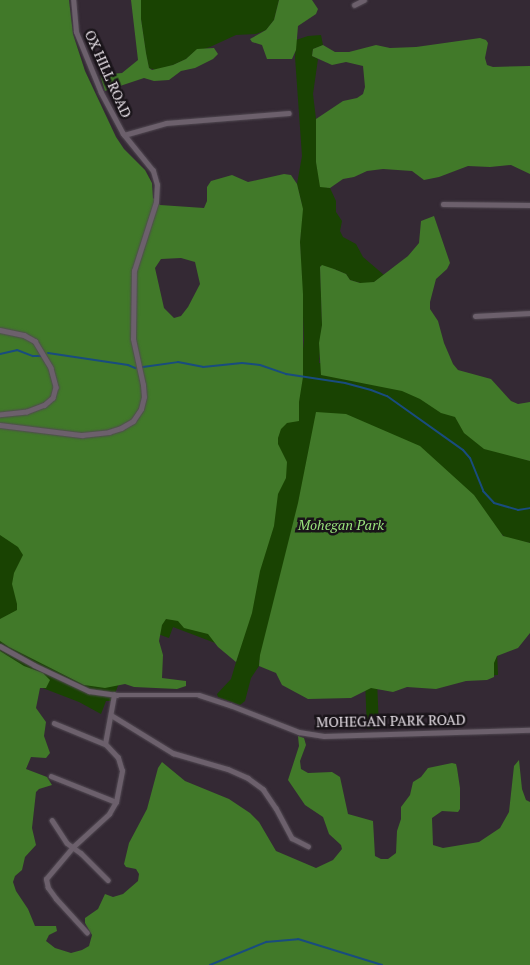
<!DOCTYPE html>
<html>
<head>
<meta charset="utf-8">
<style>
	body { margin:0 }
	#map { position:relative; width:530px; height:965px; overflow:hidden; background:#342934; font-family:"PT Serif",serif }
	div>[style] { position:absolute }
	.green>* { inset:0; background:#194302 }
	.forest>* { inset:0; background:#417929 }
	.stream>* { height:2px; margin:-1px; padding:0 1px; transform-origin:1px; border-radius:1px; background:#194c7f }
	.roads { filter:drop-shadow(0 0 1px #514952) drop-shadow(0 0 1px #514952) }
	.minor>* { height:4.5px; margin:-2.25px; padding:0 2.25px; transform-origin:2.25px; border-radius:2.25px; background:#6c606c }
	span { translate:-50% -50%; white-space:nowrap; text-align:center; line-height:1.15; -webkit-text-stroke:5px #191419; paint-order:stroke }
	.street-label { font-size:14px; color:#ebe4eb }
	.park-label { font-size:14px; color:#9ae57d; font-style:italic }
</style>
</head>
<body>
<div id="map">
	<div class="green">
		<i style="clip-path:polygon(141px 0,279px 0,274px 20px,266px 30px,256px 34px,236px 35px,210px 47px,194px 52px,186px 59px,173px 65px,156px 70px,149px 68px,146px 54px,141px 19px)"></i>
		<i style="clip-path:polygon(321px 35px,323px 45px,313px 49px,312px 56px,318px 59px,313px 94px,316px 119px,316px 162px,327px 188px,330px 188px,336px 201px,336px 212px,342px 221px,340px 231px,343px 237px,356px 244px,363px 257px,384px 275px,374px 282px,364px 284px,350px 280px,346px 274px,334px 269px,320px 266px,322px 325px,319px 363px,409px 374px,517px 457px,530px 461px,530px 543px,506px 538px,497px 530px,495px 603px,498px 675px,377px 680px,379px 728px,367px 729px,365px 680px,259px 660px,259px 666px,251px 678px,245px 701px,240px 705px,218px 697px,217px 694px,231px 679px,239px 652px,173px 627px,169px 638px,141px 628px,112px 701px,106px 701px,101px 714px,79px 702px,40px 687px,0 717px,0 217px,136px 339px,301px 367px,304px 341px,300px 242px,302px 205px,297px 184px,302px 156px,295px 57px,296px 40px,308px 36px)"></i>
	</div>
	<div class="forest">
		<i style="clip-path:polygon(evenodd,0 0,69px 0,73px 34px,85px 71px,116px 137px,124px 149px,145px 170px,152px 183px,153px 198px,160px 205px,204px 208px,207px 201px,207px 187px,211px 181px,232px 175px,248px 182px,284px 174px,291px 175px,297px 184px,303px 209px,300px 242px,303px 294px,303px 377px,299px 402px,299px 421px,287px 423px,281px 429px,278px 438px,278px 444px,287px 462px,286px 478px,278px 494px,274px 526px,260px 571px,252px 613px,236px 662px,218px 647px,208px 634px,184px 628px,178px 621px,166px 619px,162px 625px,159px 641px,163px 655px,162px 678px,186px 681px,186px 686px,177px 689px,134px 687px,125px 684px,105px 688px,84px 685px,9px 647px,0 641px,0 619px,17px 610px,17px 604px,12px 584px,14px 573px,23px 555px,18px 547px,0 535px,0 0,181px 258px,195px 262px,200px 284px,188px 307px,181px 316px,174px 318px,164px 308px,155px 268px,161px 259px,181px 258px)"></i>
		<i style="clip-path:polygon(131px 0,141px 0,141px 19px,146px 53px,149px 68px,152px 70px,173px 65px,186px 59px,197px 49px,214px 48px,218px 54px,213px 59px,195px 68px,181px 71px,169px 80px,154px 81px,144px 78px,105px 91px,100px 75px,122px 73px,138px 60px)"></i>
		<i style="clip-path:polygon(279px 0,312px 0,318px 9px,316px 14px,298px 26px,296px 50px,292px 59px,267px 59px,262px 45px,252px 42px,250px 39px,266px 30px,274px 20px)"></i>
		<i style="clip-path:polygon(480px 38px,486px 40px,488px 43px,485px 58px,487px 65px,493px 67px,530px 66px,530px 174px,511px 165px,490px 167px,468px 166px,439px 177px,424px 180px,412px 171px,383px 169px,367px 171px,354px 177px,343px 179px,330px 188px,320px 187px,316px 162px,316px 119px,343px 101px,357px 98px,363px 94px,365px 87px,363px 66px,346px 62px,332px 65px,312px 56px,313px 49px,323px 45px,335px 52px,349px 52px,376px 45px,390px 48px,416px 47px)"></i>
		<i style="clip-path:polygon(434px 216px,450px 263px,447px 269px,436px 279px,430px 302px,430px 309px,438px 321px,444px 343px,453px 364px,458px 370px,491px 379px,511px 401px,518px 404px,530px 402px,530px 461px,484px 449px,464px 433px,455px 417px,441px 413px,420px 399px,402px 391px,321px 375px,319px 343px,322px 325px,320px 267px,322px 265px,334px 269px,346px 274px,350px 280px,360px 283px,374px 282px,408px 256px,419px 243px,421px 221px)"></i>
		<i style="clip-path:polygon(316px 412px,346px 414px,420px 446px,474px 495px,503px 536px,530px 543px,530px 633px,518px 648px,497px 656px,494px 663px,494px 677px,487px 680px,466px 681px,436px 689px,407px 687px,393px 692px,371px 688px,351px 698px,308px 699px,282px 685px,276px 673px,259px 666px,260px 655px,298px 503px)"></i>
		<i style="clip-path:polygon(0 651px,24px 666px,43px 673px,50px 680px,46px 688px,40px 688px,36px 708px,46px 722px,44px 736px,50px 753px,46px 758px,31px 757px,26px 769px,47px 777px,52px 785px,39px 789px,36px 792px,32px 828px,36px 845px,25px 857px,22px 870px,15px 876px,13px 882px,16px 891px,28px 909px,35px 926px,56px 926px,57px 931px,49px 935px,46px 941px,55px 948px,71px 953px,82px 950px,89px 946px,92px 935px,85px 923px,85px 918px,98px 909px,105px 894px,113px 897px,123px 894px,138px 881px,139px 874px,136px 869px,126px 867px,124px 864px,129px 843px,147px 809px,158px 768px,162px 762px,185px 781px,229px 799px,250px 813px,259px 822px,276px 851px,316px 868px,333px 860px,342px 849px,341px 845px,329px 834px,323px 817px,305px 805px,288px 780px,299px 746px,298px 736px,304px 738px,306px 745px,300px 761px,301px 769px,308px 773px,332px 772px,340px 777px,348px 814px,373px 821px,375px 856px,381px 859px,388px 859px,396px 853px,397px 831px,401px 819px,401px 807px,410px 795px,413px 782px,421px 777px,428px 768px,452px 763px,456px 764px,457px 768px,460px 788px,460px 809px,458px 812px,442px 811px,432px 818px,433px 845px,443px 848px,479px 842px,500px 828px,509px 812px,514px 766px,519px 760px,522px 789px,526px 800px,530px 802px,530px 965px,0 965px)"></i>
	</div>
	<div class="stream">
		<i style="left:48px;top:353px;width:81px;rotate:8.5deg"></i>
		<i style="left:128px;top:365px;width:8px;rotate:23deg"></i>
		<i style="left:0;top:354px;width:17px;rotate:-13deg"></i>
		<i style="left:17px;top:350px;width:17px;rotate:21deg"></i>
		<i style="left:33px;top:356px;width:8px"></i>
		<i style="left:143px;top:367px;width:35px;rotate:-8deg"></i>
		<i style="left:178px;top:362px;width:25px;rotate:11deg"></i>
		<i style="left:203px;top:367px;width:39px;rotate:-6deg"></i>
		<i style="left:242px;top:363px;width:18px;rotate:6deg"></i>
		<i style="left:260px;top:365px;width:28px;rotate:19deg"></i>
		<i style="left:286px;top:374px;width:60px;rotate:8.7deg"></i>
		<i style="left:345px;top:383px;width:27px;rotate:15deg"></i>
		<i style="left:371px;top:390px;width:17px;rotate:21deg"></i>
		<i style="left:387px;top:396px;width:93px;rotate:35.4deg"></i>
		<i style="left:463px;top:450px;width:11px;rotate:49deg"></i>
		<i style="left:470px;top:458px;width:35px;rotate:68deg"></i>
		<i style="left:483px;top:491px;width:16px;rotate:47deg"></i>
		<i style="left:494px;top:503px;width:25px;rotate:16deg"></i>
		<i style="left:518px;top:510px;width:12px;rotate:-9deg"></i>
		<i style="left:210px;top:965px;width:61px;rotate:-22.3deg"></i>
		<i style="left:266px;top:942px;width:32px;rotate:-5deg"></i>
		<i style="left:298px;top:939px;width:88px;rotate:17.2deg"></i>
	</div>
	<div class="roads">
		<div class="minor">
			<i style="left:354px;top:5px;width:11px;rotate:-27deg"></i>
			<i style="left:124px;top:135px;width:44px;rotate:-15.9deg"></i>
			<i style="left:166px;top:123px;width:123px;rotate:-4.6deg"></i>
			<i style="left:443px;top:204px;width:87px;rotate:0.7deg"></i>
			<i style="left:475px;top:316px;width:55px;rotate:-3.1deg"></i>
			<i style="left:0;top:330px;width:25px;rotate:12deg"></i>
			<i style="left:24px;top:335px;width:13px;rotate:29deg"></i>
			<i style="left:35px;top:341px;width:31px;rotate:59deg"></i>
			<i style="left:51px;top:368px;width:20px;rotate:75deg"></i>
			<i style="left:56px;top:387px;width:11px;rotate:105deg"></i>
			<i style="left:53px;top:398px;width:11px;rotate:139deg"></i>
			<i style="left:45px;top:405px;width:19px;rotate:159deg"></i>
			<i style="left:27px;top:412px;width:27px;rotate:174deg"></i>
			<i style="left:0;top:425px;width:83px;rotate:7deg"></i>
			<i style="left:82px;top:435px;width:27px;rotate:-6deg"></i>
			<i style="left:109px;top:432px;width:13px;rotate:-18deg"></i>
			<i style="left:121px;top:428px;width:14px;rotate:-30deg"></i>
			<i style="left:133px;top:421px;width:14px;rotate:-56deg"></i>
			<i style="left:141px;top:409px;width:12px;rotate:-76deg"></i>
			<i style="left:144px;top:397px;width:12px;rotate:-95deg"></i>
			<i style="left:143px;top:385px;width:47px;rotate:-102.3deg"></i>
			<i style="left:133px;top:339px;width:68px;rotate:-89.2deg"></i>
			<i style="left:134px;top:271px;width:72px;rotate:-72.3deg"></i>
			<i style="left:156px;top:202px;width:17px;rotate:-87deg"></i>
			<i style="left:157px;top:185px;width:15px;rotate:-106deg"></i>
			<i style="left:153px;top:171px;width:48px;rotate:-129deg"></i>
			<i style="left:123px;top:134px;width:47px;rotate:-118.2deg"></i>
			<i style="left:101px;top:93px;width:66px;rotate:-112.3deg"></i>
			<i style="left:76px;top:32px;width:32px;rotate:-95deg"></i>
			<i style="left:0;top:646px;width:39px;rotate:29deg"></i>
			<i style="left:34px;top:665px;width:61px;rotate:25.3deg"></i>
			<i style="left:89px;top:691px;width:28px;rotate:8deg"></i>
			<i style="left:117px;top:695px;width:82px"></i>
			<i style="left:199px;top:695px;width:33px;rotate:18deg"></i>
			<i style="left:230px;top:705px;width:74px;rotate:21.4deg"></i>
			<i style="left:299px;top:732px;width:25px;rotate:9deg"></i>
			<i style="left:324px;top:736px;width:206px;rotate:-1.7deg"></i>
			<i style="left:111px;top:715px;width:73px;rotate:31.5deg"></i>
			<i style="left:173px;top:753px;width:57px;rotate:16.2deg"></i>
			<i style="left:228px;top:769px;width:22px;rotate:24deg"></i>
			<i style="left:248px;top:778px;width:19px;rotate:36deg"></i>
			<i style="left:263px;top:789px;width:23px;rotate:56deg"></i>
			<i style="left:276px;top:808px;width:34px;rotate:62deg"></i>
			<i style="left:292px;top:838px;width:18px;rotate:27deg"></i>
			<i style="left:54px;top:723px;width:55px;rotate:22.4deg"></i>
			<i style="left:51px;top:776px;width:70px;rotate:21.8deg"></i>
			<i style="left:52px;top:820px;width:27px;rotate:57deg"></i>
			<i style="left:67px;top:843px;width:17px;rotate:36deg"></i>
			<i style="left:81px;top:853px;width:38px;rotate:45deg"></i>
			<i style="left:87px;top:933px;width:46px;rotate:-132.4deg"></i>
			<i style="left:56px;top:899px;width:14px;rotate:-126deg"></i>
			<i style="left:48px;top:888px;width:9px;rotate:-103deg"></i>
			<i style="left:46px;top:879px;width:42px;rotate:-49.8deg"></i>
			<i style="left:73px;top:847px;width:49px;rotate:-42.5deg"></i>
			<i style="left:109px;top:814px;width:14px;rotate:-60deg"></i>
			<i style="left:116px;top:802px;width:32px;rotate:-79deg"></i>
			<i style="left:122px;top:771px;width:14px;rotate:-107deg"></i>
			<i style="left:118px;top:758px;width:19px;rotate:-133deg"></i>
			<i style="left:105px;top:744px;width:50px;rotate:-79.6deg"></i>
		</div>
	</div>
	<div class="street-label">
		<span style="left:108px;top:74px;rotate:66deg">OX HILL ROAD</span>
		<span style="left:391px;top:721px;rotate:-1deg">MOHEGAN PARK ROAD</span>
	</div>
	<div class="park-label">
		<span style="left:341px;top:525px">Mohegan Park</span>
	</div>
</div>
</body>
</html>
